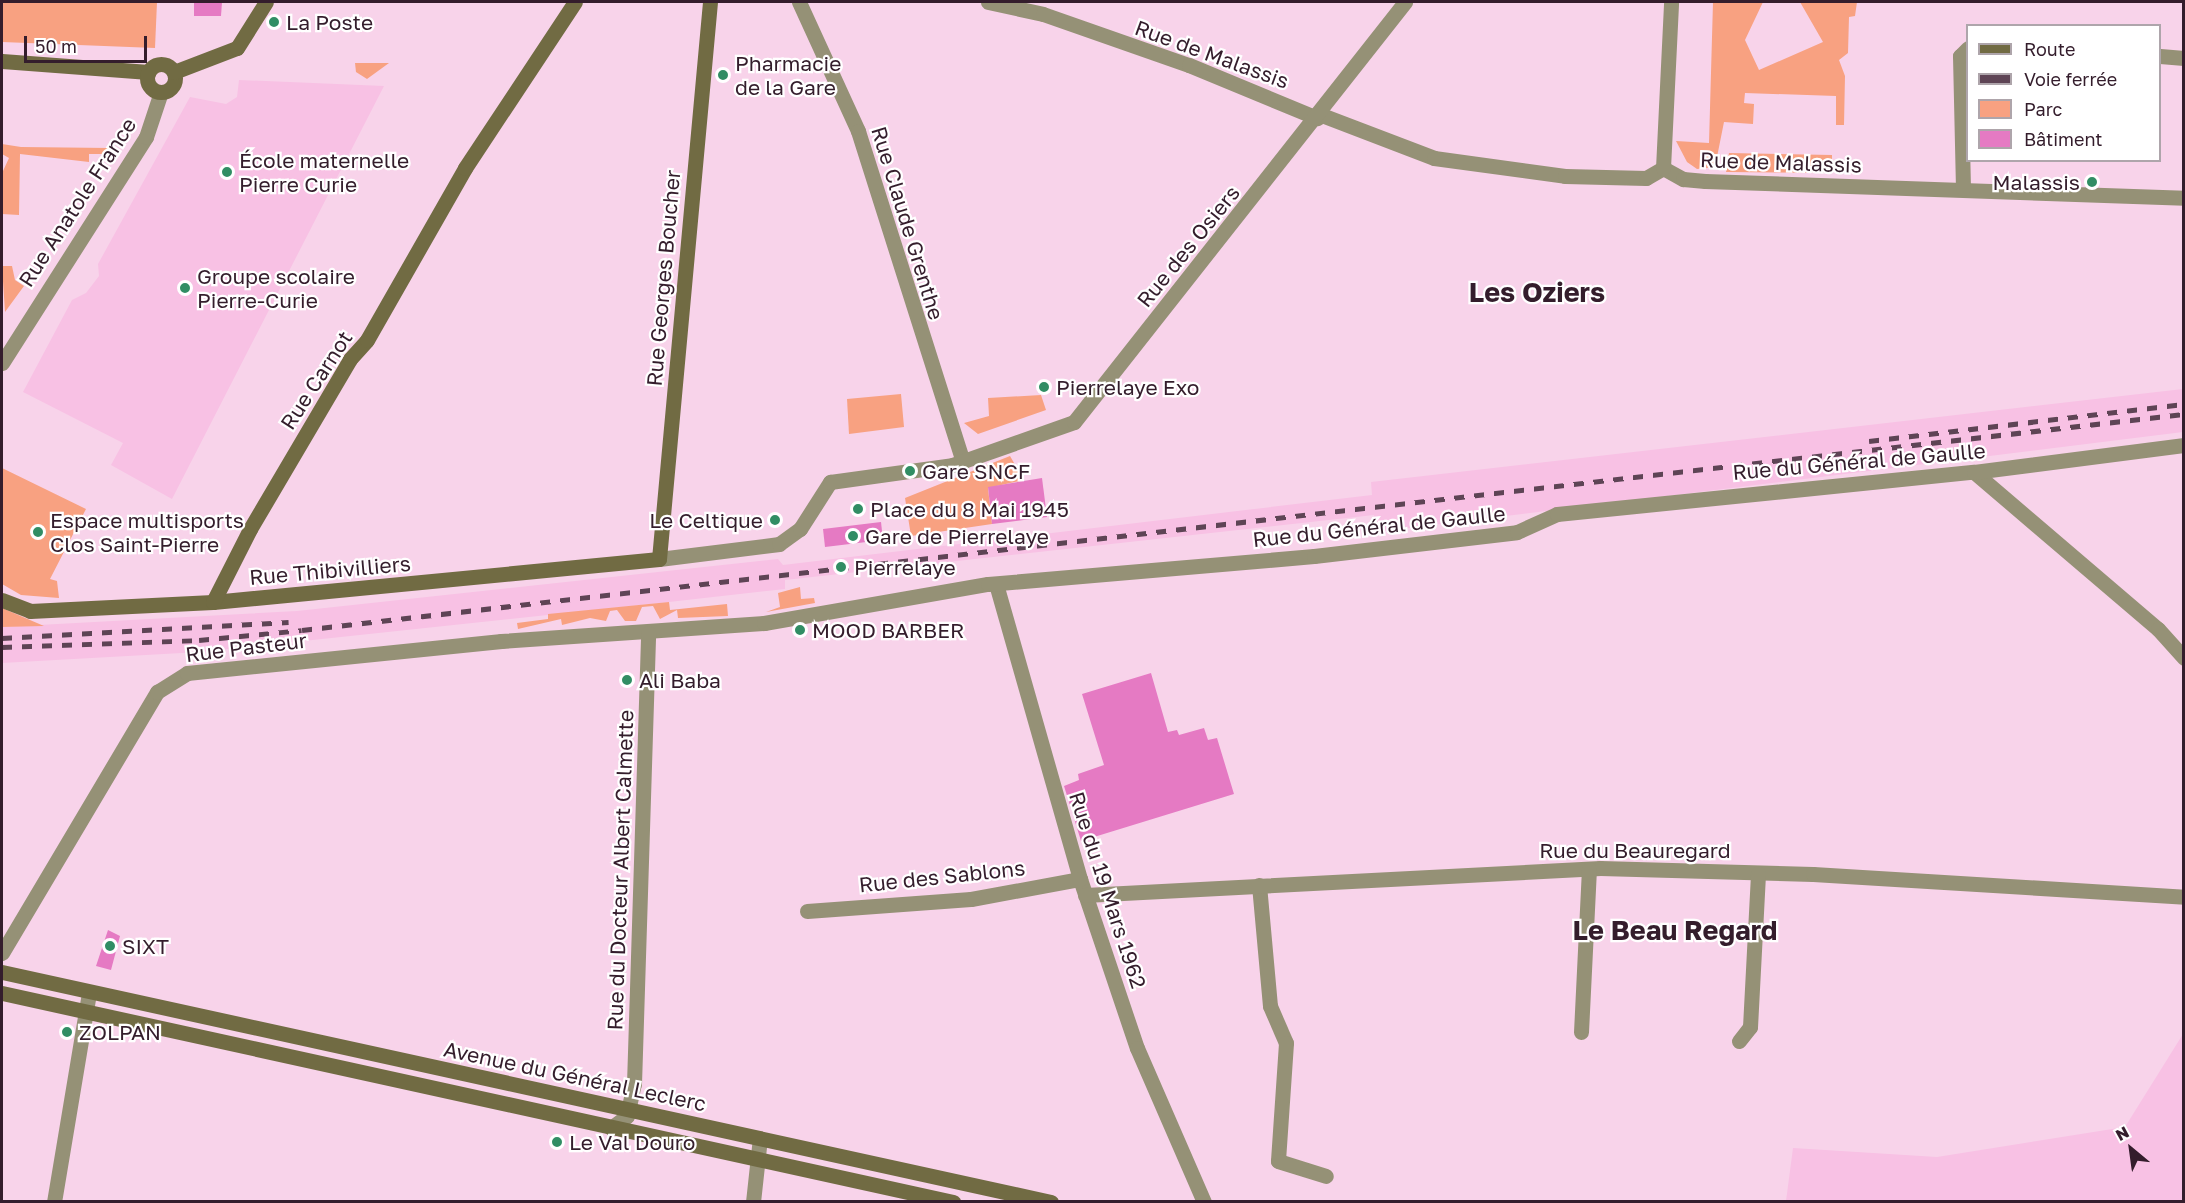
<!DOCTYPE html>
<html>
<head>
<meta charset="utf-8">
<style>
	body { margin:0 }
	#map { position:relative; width:2185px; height:1203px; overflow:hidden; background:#f8d3ea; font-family:"Golos Text",sans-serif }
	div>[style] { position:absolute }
	.built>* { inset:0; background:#f8c1e4 }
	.green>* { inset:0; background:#f8a181 }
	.building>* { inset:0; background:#e57ac3 }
	.street>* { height:15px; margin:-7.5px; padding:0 7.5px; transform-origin:7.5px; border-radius:7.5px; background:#959176 }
	.secondary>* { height:15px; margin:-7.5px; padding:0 7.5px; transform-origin:7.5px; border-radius:7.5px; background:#716b43 }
	.secondary>.ring { margin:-7.5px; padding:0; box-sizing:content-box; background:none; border:15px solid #716b43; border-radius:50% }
	.rail>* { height:4.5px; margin-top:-2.25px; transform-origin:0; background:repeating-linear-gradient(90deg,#5e4455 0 10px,transparent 0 20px) }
	.dots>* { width:16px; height:16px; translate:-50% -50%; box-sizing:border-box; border:3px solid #fff; border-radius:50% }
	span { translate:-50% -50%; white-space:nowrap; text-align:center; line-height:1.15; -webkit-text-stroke:4.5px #fff; paint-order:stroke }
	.poi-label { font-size:21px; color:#341d2c }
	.left { translate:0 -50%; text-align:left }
	.right { translate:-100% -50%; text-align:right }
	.street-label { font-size:21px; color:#341d2c }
	.district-label { font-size:27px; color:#341d2c; font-weight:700 }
	.frame { position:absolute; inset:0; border:3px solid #341d2c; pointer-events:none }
	.legend { position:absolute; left:1966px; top:24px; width:195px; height:138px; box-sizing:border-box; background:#fff; border:2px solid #aea5ab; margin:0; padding:8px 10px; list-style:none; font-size:18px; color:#341d2c }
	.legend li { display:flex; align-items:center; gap:12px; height:30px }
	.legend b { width:30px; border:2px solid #aea5ab }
	.north { position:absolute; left:2101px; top:1119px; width:60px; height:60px; -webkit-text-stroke:4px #fff; paint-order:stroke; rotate:331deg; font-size:16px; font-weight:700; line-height:24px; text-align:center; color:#341d2c }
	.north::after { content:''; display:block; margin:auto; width:21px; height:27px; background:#341d2c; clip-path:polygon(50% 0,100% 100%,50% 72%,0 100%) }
	.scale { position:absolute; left:24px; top:36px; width:123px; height:27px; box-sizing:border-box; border:3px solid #341d2c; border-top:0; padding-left:8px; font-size:18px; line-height:21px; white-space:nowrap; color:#341d2c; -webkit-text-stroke:4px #fff; paint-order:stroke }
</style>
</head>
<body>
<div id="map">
	<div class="built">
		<i style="clip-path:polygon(239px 80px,384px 86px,172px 499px,111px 465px,123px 443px,23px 392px,72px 300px,86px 293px,99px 276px,98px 264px,190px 97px,226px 104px,237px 97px)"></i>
		<i style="clip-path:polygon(2183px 389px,2183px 432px,1377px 532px,1374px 515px,785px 580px,785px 589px,669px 602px,200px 652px,2px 663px,2px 627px,297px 611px,778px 559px,783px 565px,1372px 495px,1371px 482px)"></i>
		<i style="clip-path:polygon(2183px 1034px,2183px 1201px,1786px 1201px,1793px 1148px,1937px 1157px,2125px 1127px)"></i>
	</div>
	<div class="green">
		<i style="clip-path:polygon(2px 2px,157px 2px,155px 48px,2px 42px)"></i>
		<i style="clip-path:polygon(1713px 2px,1763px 2px,1745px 40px,1759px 70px,1823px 42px,1800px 2px,1857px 2px,1855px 16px,1849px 17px,1848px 53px,1839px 60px,1845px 76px,1844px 125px,1836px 125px,1836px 96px,1745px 93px,1744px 103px,1754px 104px,1753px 124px,1724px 122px,1715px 167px,1697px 169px,1687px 162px,1676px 141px,1709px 143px)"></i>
		<i style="clip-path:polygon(355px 63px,389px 63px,367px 79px,356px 72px)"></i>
		<i style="clip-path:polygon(2px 144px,21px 147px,110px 148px,108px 154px,89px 154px,89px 162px,20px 154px,19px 215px,2px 214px,3px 171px,9px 158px,2px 154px)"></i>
		<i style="clip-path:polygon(1729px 153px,1832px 155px,1832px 173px,1726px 172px)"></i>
		<i style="clip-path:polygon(2px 266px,12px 266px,15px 280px,24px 286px,5px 312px)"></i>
		<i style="clip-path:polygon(901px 394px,904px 427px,849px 434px,847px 399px)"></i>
		<i style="clip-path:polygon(1041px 395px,1046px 410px,978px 434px,964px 423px,989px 416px,988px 398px)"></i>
		<i style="clip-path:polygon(1010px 456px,1024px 480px,988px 488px,992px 524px,911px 536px,905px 498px)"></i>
		<i style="clip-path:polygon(2px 468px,86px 509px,50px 579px,57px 581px,59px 598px,21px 595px,2px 584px)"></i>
		<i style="clip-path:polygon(800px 587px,801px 599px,814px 598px,815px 603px,766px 612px,780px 607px,778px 593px)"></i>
		<i style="clip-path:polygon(669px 602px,670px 610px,727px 604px,728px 616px,678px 618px,677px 610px,660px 619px,653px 606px,642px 607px,636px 621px,625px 621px,617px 610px,610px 611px,606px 621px,590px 618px,562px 625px,561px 619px,518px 629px,517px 623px,548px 619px,548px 614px)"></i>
		<i style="clip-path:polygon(2px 608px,44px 626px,2px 627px)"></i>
	</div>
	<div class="building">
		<i style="clip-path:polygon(194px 2px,222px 2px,221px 16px,194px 16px)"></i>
		<i style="clip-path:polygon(1042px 478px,1047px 517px,992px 524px,988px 487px)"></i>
		<i style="clip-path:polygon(881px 522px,883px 540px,825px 547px,823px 529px)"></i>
		<i style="clip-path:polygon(1151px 673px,1168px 732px,1177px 730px,1179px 735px,1204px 728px,1208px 740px,1217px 738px,1234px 794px,1081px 841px,1064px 786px,1079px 780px,1078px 774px,1104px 765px,1082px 694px)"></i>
		<i style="clip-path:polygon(108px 930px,120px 936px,111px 970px,96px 966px)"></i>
	</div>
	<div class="street">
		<i style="left:799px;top:2px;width:142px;rotate:65.4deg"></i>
		<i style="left:858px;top:131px;width:347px;rotate:72.4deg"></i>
		<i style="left:988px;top:2px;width:56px;rotate:12.3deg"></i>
		<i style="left:1043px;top:14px;width:155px;rotate:19.3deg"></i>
		<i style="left:1189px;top:65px;width:139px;rotate:22.5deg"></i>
		<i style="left:2160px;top:56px;width:24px;rotate:5deg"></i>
		<i style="left:1319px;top:114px;width:123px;rotate:20.9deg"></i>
		<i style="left:1434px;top:158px;width:132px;rotate:7.8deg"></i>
		<i style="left:1565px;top:176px;width:81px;rotate:1.4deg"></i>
		<i style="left:1646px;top:178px;width:20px;rotate:-30deg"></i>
		<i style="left:1663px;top:168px;width:23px;rotate:29deg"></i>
		<i style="left:1683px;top:179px;width:22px;rotate:5deg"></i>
		<i style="left:1705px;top:181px;width:479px;rotate:2deg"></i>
		<i style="left:1663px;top:168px;width:166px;rotate:-87.2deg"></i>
		<i style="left:1963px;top:188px;width:132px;rotate:-91.3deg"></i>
		<i style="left:1960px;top:56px;width:11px;rotate:-45deg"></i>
		<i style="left:2px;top:363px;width:268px;rotate:-57.5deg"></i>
		<i style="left:146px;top:137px;width:47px;rotate:-71.6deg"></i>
		<i style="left:1974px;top:472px;width:242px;rotate:40.5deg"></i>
		<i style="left:2158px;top:629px;width:39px;rotate:48deg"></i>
		<i style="left:659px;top:559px;width:121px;rotate:-7.1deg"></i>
		<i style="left:779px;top:544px;width:26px;rotate:-36deg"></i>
		<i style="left:800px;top:529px;width:56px;rotate:-57.4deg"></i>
		<i style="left:830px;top:482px;width:123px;rotate:-7.9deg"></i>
		<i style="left:952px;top:465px;width:129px;rotate:-19.4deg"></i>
		<i style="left:1074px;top:422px;width:535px;rotate:-51.76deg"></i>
		<i style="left:996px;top:584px;width:307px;rotate:74.1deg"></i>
		<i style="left:1080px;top:879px;width:178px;rotate:71.4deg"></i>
		<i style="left:1137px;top:1048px;width:168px;rotate:66.5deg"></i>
		<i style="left:1259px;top:885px;width:121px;rotate:84.8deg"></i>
		<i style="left:1270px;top:1006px;width:40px;rotate:66.6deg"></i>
		<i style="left:1286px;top:1043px;width:118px;rotate:93.9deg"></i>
		<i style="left:1278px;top:1161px;width:50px;rotate:17.4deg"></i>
		<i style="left:1085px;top:895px;width:516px;rotate:-3deg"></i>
		<i style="left:1600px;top:868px;width:213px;rotate:1.6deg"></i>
		<i style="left:1813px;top:874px;width:372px;rotate:3.5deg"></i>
		<i style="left:807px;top:911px;width:164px;rotate:-4.2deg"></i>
		<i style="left:971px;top:899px;width:111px;rotate:-10.4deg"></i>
		<i style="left:2px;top:953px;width:304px;rotate:-59.3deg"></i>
		<i style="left:157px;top:692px;width:36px;rotate:-32deg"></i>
		<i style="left:187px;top:673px;width:316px;rotate:-5.8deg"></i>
		<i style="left:501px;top:641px;width:264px;rotate:-3.9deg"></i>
		<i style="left:764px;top:623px;width:227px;rotate:-9.9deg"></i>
		<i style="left:988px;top:584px;width:327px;rotate:-4.9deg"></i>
		<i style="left:1314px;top:556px;width:204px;rotate:-6.7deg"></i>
		<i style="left:1517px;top:532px;width:44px;rotate:-24.2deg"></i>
		<i style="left:1557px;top:514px;width:419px;rotate:-5.8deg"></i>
		<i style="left:1974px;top:472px;width:212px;rotate:-7.3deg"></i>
		<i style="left:1581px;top:1032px;width:163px;rotate:-87.2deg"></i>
		<i style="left:1739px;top:1041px;width:18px;rotate:-52deg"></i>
		<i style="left:1750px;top:1027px;width:154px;rotate:-87deg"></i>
		<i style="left:611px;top:1128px;width:20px;rotate:-37deg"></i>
		<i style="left:627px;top:1116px;width:33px;rotate:-78deg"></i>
		<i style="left:634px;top:1084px;width:451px;rotate:-88.2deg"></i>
		<i style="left:54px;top:1202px;width:213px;rotate:-80.5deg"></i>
		<i style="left:753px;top:1202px;width:64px;rotate:-83.8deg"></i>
	</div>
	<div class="secondary">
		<i style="left:2px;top:61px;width:147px;rotate:4.3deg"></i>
		<i class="ring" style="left:147px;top:64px;width:13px;height:13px"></i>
		<i style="left:174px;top:72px;width:67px;rotate:-20.9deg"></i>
		<i style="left:237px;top:48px;width:54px;rotate:-57.8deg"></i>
		<i style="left:2px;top:600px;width:30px;rotate:21deg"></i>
		<i style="left:30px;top:611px;width:183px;rotate:-2.8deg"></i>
		<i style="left:213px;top:602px;width:448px;rotate:-5.5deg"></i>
		<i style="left:659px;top:559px;width:559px;rotate:-84.77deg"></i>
		<i style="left:213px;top:602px;width:82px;rotate:-63.1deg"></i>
		<i style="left:250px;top:529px;width:197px;rotate:-59.5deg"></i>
		<i style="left:350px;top:359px;width:25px;rotate:-48deg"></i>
		<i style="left:367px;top:340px;width:198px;rotate:-60.3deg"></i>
		<i style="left:465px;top:168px;width:199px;rotate:-56.5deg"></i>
		<i style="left:2px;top:972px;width:1074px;rotate:12.37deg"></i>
		<i style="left:2px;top:993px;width:974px;rotate:12.39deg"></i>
	</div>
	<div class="rail">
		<i style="left:1869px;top:441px;width:317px;rotate:-6.7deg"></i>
		<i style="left:2px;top:638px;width:287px;rotate:-3.2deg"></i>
		<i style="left:2px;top:647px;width:197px;rotate:-2deg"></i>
		<i style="left:199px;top:640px;width:103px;rotate:-5.5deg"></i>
		<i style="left:302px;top:630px;width:1894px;rotate:-6.55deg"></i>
	</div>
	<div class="dots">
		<i style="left:274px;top:22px;background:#318d64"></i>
		<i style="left:723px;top:75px;background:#318d64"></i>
		<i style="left:227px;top:172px;background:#318d64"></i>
		<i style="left:2092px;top:182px;background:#318d64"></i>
		<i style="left:185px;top:288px;background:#318d64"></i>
		<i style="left:1044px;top:387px;background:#318d64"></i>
		<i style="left:910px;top:471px;background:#318d64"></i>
		<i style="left:858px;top:509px;background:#318d64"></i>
		<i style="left:775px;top:520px;background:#318d64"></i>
		<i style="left:38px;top:532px;background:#318d64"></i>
		<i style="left:853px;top:536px;background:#318d64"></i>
		<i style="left:841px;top:567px;background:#318d64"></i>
		<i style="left:800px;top:630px;background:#318d64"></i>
		<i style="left:627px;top:680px;background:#318d64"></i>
		<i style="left:110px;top:946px;background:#318d64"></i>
		<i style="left:67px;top:1032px;background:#318d64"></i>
		<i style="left:557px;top:1142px;background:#318d64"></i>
	</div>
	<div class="poi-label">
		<span class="left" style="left:286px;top:22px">La Poste</span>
		<span class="left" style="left:735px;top:75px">Pharmacie<br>de la Gare</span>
		<span class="left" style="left:239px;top:172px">École maternelle<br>Pierre Curie</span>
		<span class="right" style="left:2080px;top:182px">Malassis</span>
		<span class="left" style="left:197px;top:288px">Groupe scolaire<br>Pierre-Curie</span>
		<span class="left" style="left:1056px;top:387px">Pierrelaye Exo</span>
		<span class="left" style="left:922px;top:471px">Gare SNCF</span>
		<span class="left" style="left:870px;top:509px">Place du 8 Mai 1945</span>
		<span class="left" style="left:50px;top:532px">Espace multisports<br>Clos Saint-Pierre</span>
		<span class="right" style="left:763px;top:520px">Le Celtique</span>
		<span class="left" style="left:865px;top:536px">Gare de Pierrelaye</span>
		<span class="left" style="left:854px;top:567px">Pierrelaye</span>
		<span class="left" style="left:812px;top:630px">MOOD BARBER</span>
		<span class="left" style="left:639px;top:680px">Ali Baba</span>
		<span class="left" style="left:122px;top:946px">SIXT</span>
		<span class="left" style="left:79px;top:1032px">ZOLPAN</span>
		<span class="left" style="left:569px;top:1142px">Le Val Douro</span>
	</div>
	<div class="street-label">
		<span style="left:1212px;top:54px;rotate:20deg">Rue de Malassis</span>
		<span style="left:1781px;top:162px;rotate:2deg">Rue de Malassis</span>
		<span style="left:77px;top:202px;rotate:-57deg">Rue Anatole France</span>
		<span style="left:908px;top:223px;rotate:73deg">Rue Claude Grenthe</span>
		<span style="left:1188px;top:246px;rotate:-51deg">Rue des Osiers</span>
		<span style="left:663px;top:278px;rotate:-85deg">Rue Georges Boucher</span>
		<span style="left:316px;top:380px;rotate:-57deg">Rue Carnot</span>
		<span style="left:1859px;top:461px;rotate:-5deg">Rue du Général de Gaulle</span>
		<span style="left:1379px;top:526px;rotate:-6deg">Rue du Général de Gaulle</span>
		<span style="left:330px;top:570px;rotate:-5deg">Rue Thibivilliers</span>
		<span style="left:246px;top:647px;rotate:-7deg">Rue Pasteur</span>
		<span style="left:1635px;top:850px">Rue du Beauregard</span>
		<span style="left:620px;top:870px;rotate:-88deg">Rue du Docteur Albert Calmette</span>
		<span style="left:942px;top:876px;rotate:-6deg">Rue des Sablons</span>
		<span style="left:1108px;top:890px;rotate:72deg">Rue du 19 Mars 1962</span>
		<span style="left:575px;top:1076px;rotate:12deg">Avenue du Général Leclerc</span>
	</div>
	<div class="district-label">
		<span style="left:1537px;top:293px">Les Oziers</span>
		<span style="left:1675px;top:931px">Le Beau Regard</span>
	</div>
	<div class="frame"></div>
	<ul class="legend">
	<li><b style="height:8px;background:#716b43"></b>Route</li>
	<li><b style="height:8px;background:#5e4455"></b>Voie ferrée</li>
	<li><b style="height:16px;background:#f8a181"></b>Parc</li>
	<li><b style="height:16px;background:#e57ac3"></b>Bâtiment</li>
	</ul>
	<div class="north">N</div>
	<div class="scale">50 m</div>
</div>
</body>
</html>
